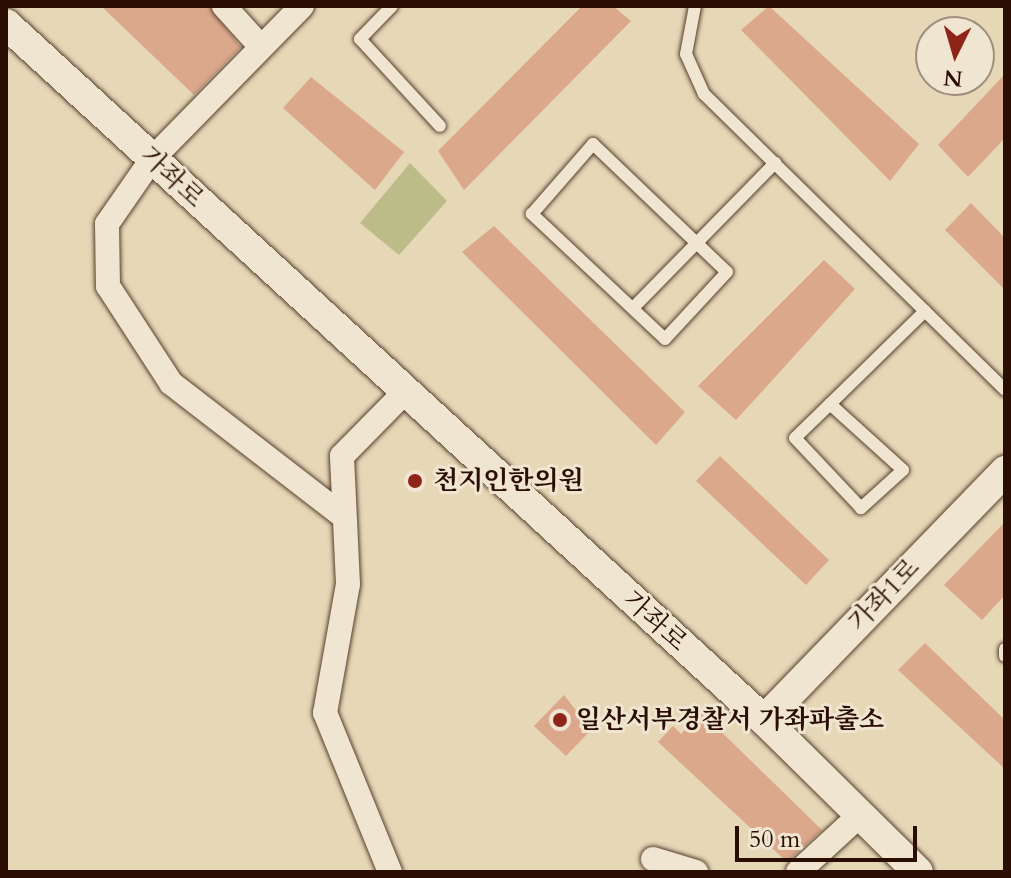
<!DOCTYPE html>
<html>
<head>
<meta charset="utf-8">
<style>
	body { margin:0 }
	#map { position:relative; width:1011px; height:878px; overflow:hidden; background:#e6d7b6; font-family:Cardo,"Noto Serif KR",serif }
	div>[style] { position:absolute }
	.green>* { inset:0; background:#bcbc89 }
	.building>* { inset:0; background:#dba88b }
	.roads { filter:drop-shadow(0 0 2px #594030) drop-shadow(0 0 2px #594030) }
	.service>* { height:12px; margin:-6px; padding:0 6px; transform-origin:6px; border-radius:6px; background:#efe5d0 }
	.minor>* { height:24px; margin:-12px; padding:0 12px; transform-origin:12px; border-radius:12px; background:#efe5d0 }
	.tertiary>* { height:30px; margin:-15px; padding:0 15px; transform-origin:15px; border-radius:15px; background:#efe5d0 }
	.dots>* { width:22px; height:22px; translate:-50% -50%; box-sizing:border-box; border:4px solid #efe5d0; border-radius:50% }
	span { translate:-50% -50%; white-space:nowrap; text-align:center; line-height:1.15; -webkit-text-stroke:6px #efe5d0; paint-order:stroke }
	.street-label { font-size:26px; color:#2a0e04 }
	.poi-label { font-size:26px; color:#2a0e04; font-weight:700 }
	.left { translate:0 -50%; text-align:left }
	.frame { position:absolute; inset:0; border:8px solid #2a0e04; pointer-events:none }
	.north { position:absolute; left:915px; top:16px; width:80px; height:80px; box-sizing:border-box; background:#efe5d0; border:2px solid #a08f7e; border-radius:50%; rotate:185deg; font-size:22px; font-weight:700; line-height:32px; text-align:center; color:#2a0e04 }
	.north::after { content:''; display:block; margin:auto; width:28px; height:36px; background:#8f2418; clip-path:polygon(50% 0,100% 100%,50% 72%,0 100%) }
	.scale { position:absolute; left:735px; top:826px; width:182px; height:36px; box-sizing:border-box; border:4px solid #2a0e04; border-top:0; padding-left:10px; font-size:24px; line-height:28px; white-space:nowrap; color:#2a0e04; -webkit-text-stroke:6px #efe5d0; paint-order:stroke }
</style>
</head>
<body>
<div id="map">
	<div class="green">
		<i style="clip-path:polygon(410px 163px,447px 201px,399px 255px,360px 223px)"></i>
	</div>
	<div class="building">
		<i style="clip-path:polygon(101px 6px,209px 6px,241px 47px,194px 95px)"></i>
		<i style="clip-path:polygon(582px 6px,613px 6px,631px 21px,464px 190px,438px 151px)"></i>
		<i style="clip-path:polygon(769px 6px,919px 144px,890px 181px,741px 30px)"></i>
		<i style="clip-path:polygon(1005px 74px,1005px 138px,968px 177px,938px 145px)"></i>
		<i style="clip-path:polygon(311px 77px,404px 152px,375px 190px,283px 108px)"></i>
		<i style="clip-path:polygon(971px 203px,1005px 238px,1005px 290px,945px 230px)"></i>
		<i style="clip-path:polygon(494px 226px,685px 412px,656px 445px,462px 252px)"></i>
		<i style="clip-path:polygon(824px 260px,855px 289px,736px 420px,698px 386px)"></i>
		<i style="clip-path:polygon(720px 456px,829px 560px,806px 585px,696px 481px)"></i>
		<i style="clip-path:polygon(1005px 522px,1005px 595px,982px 620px,944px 585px)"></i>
		<i style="clip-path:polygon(925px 643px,1005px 720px,1005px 769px,898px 670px)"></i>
		<i style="clip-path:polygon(564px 695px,591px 730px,566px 756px,534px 726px)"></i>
		<i style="clip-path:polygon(701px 712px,822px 830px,787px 862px,658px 742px,673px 726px,681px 734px)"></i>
	</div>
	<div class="roads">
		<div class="service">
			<i style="left:392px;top:6px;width:46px;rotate:134.1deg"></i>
			<i style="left:360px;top:39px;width:118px;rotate:47.4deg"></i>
			<i style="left:695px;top:6px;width:49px;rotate:100.6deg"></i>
			<i style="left:686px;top:54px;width:44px;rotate:65.8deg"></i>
			<i style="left:704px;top:94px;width:422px;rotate:44.5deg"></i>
			<i style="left:593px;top:144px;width:185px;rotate:43.7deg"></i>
			<i style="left:727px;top:272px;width:91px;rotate:132.8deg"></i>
			<i style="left:665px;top:339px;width:183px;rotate:-136.8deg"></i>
			<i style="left:532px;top:214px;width:93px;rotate:-48.9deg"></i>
			<i style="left:634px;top:307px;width:202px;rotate:-45.6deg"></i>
			<i style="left:830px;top:404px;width:98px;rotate:42.1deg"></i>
			<i style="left:903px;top:470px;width:57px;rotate:137.9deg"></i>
			<i style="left:861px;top:508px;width:96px;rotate:-133.3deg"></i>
			<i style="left:795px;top:438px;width:49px;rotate:-44.2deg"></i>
			<i style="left:830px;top:404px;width:133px;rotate:-44.4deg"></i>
			<i style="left:1005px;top:649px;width:7px;rotate:90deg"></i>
		</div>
		<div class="minor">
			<i style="left:224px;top:6px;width:55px;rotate:47.9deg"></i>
			<i style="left:302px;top:6px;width:214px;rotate:134.4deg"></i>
			<i style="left:152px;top:159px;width:79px;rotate:124.7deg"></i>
			<i style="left:107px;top:224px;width:62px;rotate:89.1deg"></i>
			<i style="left:108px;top:286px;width:116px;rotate:57deg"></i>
			<i style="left:171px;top:383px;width:216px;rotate:37.7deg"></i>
			<i style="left:653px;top:859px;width:45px;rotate:16.8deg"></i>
			<i style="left:390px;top:872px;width:172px;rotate:-112.2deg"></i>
			<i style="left:325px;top:713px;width:131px;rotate:-79.9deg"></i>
			<i style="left:348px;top:584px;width:128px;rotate:-92.7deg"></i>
			<i style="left:342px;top:456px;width:90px;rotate:-45.5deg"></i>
			<i style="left:798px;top:872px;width:86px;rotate:-42.6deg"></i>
		</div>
		<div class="tertiary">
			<i style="left:6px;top:24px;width:1029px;rotate:42.56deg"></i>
			<i style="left:764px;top:720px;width:216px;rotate:44.6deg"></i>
			<i style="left:764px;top:720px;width:347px;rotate:-45.9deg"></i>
		</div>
	</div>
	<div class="dots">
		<i style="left:415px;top:481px;background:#8f2418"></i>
		<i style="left:560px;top:720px;background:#8f2418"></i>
	</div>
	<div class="street-label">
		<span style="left:172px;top:177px;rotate:43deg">가좌로</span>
		<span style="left:884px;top:595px;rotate:-46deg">가좌1로</span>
		<span style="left:655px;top:621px;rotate:42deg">가좌로</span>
	</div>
	<div class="poi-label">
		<span class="left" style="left:433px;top:481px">천지인한의원</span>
		<span class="left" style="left:576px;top:720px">일산서부경찰서 가좌파출소</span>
	</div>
	<div class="frame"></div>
	<div class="north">N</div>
	<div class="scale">50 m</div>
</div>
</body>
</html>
